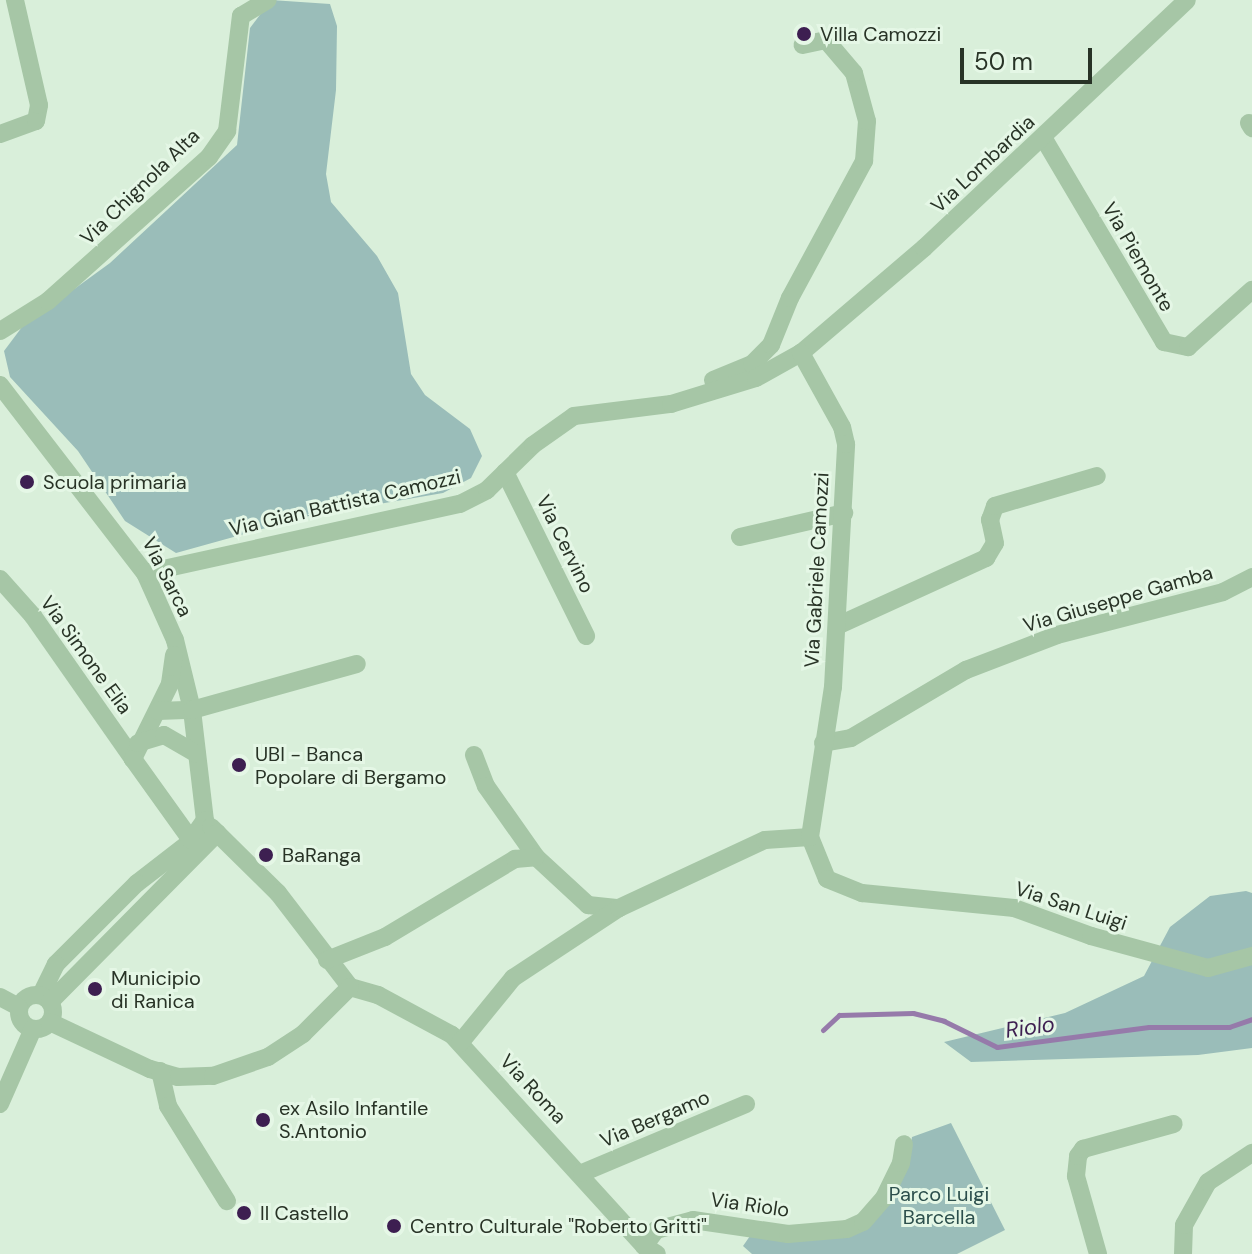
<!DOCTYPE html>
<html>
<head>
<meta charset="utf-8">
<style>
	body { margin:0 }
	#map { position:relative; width:1252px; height:1254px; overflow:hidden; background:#d9efda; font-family:"DM Sans",sans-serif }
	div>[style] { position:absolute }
	.green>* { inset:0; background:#9abdb9 }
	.stream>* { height:5px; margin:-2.5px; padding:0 2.5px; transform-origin:2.5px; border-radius:2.5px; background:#967aaa }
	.minor>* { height:18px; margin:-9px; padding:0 9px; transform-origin:9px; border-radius:9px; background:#a6c6a6 }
	.minor>.ring { margin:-9px; padding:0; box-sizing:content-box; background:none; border:18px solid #a6c6a6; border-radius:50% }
	.dots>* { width:22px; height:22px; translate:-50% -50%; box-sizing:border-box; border:4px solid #e5f7e6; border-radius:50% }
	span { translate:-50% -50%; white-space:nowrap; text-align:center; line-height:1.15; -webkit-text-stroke:6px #e5f7e6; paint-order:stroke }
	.poi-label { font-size:20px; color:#283326 }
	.left { translate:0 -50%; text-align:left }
	.street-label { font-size:20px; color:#283326 }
	.park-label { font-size:20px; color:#2c4f4c }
	.water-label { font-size:22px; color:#3d1f51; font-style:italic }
	.scale { position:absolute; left:960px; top:48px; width:132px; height:36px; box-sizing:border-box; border:4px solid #283326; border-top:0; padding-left:10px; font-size:24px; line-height:28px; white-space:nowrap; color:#283326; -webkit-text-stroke:6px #e5f7e6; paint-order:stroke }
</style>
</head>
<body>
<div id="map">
	<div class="green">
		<i style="clip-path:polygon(271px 0,330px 4px,337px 26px,336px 90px,326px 174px,331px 202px,377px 256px,398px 293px,411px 374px,425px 395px,470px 429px,482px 456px,471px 478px,443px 493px,309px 516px,176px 553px,125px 521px,78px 451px,10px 377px,4px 351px,22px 327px,110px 263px,237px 145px,250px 28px)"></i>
		<i style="clip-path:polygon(1246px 891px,1252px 893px,1252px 1048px,1198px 1055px,971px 1062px,944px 1042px,1065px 1013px,1144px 976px,1170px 927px,1210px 896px)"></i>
		<i style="clip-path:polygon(951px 1123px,1005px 1230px,957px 1254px,752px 1254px,743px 1246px,750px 1236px,861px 1229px,909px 1154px,912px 1137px)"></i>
	</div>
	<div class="stream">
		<i style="left:823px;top:1030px;width:22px;rotate:-43deg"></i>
		<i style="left:839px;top:1015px;width:74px;rotate:-1.5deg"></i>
		<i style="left:913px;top:1013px;width:32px;rotate:14deg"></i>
		<i style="left:944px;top:1021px;width:59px;rotate:26.1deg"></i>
		<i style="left:997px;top:1047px;width:153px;rotate:-7.5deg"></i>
		<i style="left:1149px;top:1027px;width:80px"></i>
		<i style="left:1229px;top:1027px;width:24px;rotate:-19deg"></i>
	</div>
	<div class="minor">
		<i style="left:1249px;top:123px;width:6px;rotate:59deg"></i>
		<i style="left:0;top:134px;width:38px;rotate:-20deg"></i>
		<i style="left:36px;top:121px;width:16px;rotate:-79deg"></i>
		<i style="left:39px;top:105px;width:108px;rotate:-102.9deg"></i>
		<i style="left:1044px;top:139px;width:236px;rotate:59.4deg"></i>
		<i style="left:1164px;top:342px;width:25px;rotate:12deg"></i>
		<i style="left:1188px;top:347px;width:86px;rotate:-41.7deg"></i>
		<i style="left:0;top:331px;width:57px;rotate:-32deg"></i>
		<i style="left:48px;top:301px;width:216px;rotate:-41.8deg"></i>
		<i style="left:209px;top:157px;width:32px;rotate:-55deg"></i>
		<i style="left:227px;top:131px;width:116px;rotate:-83.1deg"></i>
		<i style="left:241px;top:16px;width:31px;rotate:-31deg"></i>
		<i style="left:713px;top:380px;width:42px;rotate:-22.3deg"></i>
		<i style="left:752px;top:364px;width:27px;rotate:-45deg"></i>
		<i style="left:771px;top:345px;width:51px;rotate:-68deg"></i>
		<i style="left:790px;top:298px;width:156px;rotate:-61.6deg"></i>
		<i style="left:864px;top:161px;width:40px;rotate:-85.7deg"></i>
		<i style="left:867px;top:121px;width:50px;rotate:-105.2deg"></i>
		<i style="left:854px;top:73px;width:43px;rotate:-130.3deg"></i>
		<i style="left:826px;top:40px;width:24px;rotate:168deg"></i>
		<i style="left:0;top:385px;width:237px;rotate:52.4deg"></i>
		<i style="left:145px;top:573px;width:73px;rotate:65.9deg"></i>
		<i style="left:175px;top:640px;width:72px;rotate:76.3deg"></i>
		<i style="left:192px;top:710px;width:111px;rotate:83.3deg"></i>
		<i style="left:205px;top:820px;width:28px;rotate:125deg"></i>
		<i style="left:189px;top:843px;width:66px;rotate:142.4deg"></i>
		<i style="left:137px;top:883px;width:115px;rotate:135deg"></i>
		<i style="left:56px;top:964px;width:34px;rotate:116deg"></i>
		<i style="left:505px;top:472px;width:183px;rotate:63.7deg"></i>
		<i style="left:740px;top:537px;width:107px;rotate:-13deg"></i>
		<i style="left:145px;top:573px;width:322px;rotate:-12.4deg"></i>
		<i style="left:460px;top:504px;width:30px;rotate:-27deg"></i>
		<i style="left:487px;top:490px;width:64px;rotate:-44.4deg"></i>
		<i style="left:533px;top:445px;width:50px;rotate:-35.3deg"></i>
		<i style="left:574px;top:416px;width:98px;rotate:-7.1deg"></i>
		<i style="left:671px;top:404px;width:89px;rotate:-17deg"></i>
		<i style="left:756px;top:378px;width:51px;rotate:-29.1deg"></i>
		<i style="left:801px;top:353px;width:162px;rotate:-40.5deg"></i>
		<i style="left:924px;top:248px;width:361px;rotate:-43.3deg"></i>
		<i style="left:0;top:579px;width:50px;rotate:48.3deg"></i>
		<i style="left:33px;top:616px;width:174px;rotate:55deg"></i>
		<i style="left:839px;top:625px;width:162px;rotate:-24.5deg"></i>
		<i style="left:986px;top:558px;width:17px;rotate:-59deg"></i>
		<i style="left:995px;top:543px;width:24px;rotate:-102deg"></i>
		<i style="left:990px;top:520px;width:15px;rotate:-70deg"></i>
		<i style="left:995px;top:506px;width:106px;rotate:-16.4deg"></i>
		<i style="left:174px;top:655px;width:29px;rotate:98deg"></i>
		<i style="left:170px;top:684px;width:84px;rotate:116.3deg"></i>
		<i style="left:133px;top:759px;width:100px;rotate:54.4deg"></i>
		<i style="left:158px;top:711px;width:34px;rotate:-2deg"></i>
		<i style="left:192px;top:710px;width:171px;rotate:-15.6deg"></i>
		<i style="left:138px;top:743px;width:27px;rotate:-17deg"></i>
		<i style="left:164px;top:735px;width:38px;rotate:30deg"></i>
		<i style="left:823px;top:743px;width:28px;rotate:-10deg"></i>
		<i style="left:851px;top:738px;width:134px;rotate:-30.6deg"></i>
		<i style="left:966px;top:670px;width:97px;rotate:-21deg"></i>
		<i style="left:1057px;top:635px;width:171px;rotate:-14.5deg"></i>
		<i style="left:1223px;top:592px;width:33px;rotate:-27deg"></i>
		<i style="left:474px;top:755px;width:33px;rotate:69deg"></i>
		<i style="left:486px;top:786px;width:87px;rotate:54.8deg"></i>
		<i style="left:536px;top:857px;width:71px;rotate:42.7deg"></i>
		<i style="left:588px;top:905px;width:31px;rotate:6deg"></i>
		<i style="left:211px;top:827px;width:94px;rotate:44.6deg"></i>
		<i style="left:278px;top:893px;width:118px;rotate:52.5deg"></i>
		<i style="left:810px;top:837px;width:45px;rotate:68deg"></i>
		<i style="left:827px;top:879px;width:38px;rotate:22deg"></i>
		<i style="left:862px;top:893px;width:153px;rotate:5.6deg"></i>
		<i style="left:1014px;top:908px;width:82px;rotate:20deg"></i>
		<i style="left:1091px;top:936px;width:121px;rotate:15.3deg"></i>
		<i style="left:1208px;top:968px;width:46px;rotate:-15.3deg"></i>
		<i style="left:327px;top:960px;width:62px;rotate:-21.6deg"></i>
		<i style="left:385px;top:937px;width:152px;rotate:-31deg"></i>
		<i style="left:515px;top:859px;width:21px;rotate:-5deg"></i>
		<i style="left:350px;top:987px;width:29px;rotate:16deg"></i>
		<i style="left:378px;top:995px;width:84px;rotate:28.4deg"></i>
		<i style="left:452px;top:1035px;width:285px;rotate:47.7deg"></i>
		<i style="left:644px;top:1246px;width:15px;rotate:32deg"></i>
		<i class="ring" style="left:19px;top:995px;width:16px;height:16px"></i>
		<i style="left:0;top:997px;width:21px;rotate:28deg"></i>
		<i style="left:50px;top:1002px;width:238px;rotate:-45.3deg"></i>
		<i style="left:50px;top:1022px;width:110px;rotate:25.2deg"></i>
		<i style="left:150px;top:1069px;width:29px;rotate:16deg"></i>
		<i style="left:178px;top:1077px;width:35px;rotate:-2deg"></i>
		<i style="left:213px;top:1076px;width:58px;rotate:-19.1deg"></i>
		<i style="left:268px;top:1057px;width:42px;rotate:-33.3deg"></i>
		<i style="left:303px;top:1034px;width:66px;rotate:-45deg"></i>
		<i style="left:460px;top:1043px;width:84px;rotate:-50.8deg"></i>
		<i style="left:513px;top:978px;width:127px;rotate:-33.4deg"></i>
		<i style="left:619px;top:908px;width:161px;rotate:-25deg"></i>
		<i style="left:765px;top:840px;width:45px;rotate:-3.8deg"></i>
		<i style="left:810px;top:837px;width:152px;rotate:-81.3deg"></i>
		<i style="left:833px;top:687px;width:243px;rotate:-86.9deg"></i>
		<i style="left:846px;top:444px;width:17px;rotate:-103deg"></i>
		<i style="left:842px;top:427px;width:85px;rotate:-119deg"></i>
		<i style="left:160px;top:1071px;width:36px;rotate:77deg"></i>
		<i style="left:168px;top:1106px;width:112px;rotate:58.2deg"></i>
		<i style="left:0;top:1104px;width:82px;rotate:-66.3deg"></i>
		<i style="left:582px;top:1173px;width:178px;rotate:-22.8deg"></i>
		<i style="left:644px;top:1246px;width:20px;rotate:-53deg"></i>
		<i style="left:656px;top:1230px;width:38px;rotate:-15deg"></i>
		<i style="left:693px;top:1220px;width:96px;rotate:8.4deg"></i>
		<i style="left:788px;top:1234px;width:59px;rotate:-4.8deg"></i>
		<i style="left:847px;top:1229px;width:17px;rotate:-24deg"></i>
		<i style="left:863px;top:1222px;width:32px;rotate:-49deg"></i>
		<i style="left:884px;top:1198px;width:39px;rotate:-64deg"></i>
		<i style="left:901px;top:1163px;width:19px;rotate:-81deg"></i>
		<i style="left:1098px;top:1254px;width:81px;rotate:-105.8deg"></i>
		<i style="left:1076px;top:1176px;width:20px;rotate:-84deg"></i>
		<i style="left:1078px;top:1156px;width:9px;rotate:-54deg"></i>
		<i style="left:1083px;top:1149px;width:94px;rotate:-15.4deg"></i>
		<i style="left:1183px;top:1254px;width:29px;rotate:-88deg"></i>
		<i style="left:1184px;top:1225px;width:49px;rotate:-60.8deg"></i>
		<i style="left:1208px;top:1182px;width:53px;rotate:-33.4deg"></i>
	</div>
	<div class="dots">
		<i style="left:804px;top:34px;background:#3d1f51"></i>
		<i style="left:27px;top:482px;background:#3d1f51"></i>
		<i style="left:239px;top:765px;background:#3d1f51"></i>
		<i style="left:266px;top:855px;background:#3d1f51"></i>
		<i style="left:95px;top:989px;background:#3d1f51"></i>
		<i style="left:263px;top:1120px;background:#3d1f51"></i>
		<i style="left:244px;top:1213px;background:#3d1f51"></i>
		<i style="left:394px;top:1226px;background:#3d1f51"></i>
	</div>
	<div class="poi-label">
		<span class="left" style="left:820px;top:34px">Villa Camozzi</span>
		<span class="left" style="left:43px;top:482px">Scuola primaria</span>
		<span class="left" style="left:255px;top:766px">UBI - Banca<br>Popolare di Bergamo</span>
		<span class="left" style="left:282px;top:855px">BaRanga</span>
		<span class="left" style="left:111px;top:990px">Municipio<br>di Ranica</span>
		<span class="left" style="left:279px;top:1120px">ex Asilo Infantile<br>S.Antonio</span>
		<span class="left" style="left:260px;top:1213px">Il Castello</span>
		<span class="left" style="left:410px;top:1226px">Centro Culturale "Roberto Gritti"</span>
	</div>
	<div class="street-label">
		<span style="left:983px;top:164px;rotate:-43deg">Via Lombardia</span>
		<span style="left:140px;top:187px;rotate:-44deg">Via Chignola Alta</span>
		<span style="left:1138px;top:257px;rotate:60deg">Via Piemonte</span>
		<span style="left:345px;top:503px;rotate:-13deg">Via Gian Battista Camozzi</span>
		<span style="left:565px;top:544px;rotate:64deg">Via Cervino</span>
		<span style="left:817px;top:570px;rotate:-87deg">Via Gabriele Camozzi</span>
		<span style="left:167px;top:577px;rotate:63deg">Via Sarca</span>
		<span style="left:1118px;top:599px;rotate:-16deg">Via Giuseppe Gamba</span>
		<span style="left:86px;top:655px;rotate:54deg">Via Simone Elia</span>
		<span style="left:1071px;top:906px;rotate:18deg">Via San Luigi</span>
		<span style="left:533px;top:1089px;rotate:47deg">Via Roma</span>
		<span style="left:655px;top:1119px;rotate:-23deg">Via Bergamo</span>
		<span style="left:750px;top:1205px;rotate:8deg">Via Riolo</span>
	</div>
	<div class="park-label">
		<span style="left:939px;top:1206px">Parco Luigi<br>Barcella</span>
	</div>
	<div class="water-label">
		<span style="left:1030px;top:1027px;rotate:-8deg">Riolo</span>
	</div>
	<div class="scale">50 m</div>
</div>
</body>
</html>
